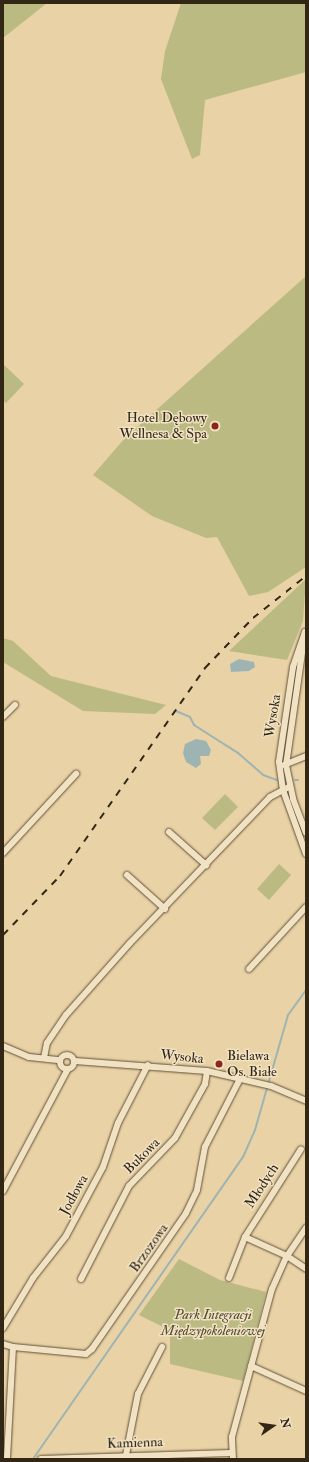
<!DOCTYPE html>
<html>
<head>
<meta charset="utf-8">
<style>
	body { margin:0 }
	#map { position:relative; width:309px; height:1462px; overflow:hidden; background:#e9d2a5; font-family:"IM FELL Double Pica",serif }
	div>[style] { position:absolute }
	.green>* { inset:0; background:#bbba83 }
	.water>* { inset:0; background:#9eb4b3 }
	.stream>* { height:2px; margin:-1px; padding:0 1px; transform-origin:1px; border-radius:1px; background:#9eb4b3 }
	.roads { filter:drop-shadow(0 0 1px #605139) drop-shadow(0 0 1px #605139) }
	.street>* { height:6px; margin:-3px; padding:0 3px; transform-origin:3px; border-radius:3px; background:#f1e2c4 }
	.street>.ring { margin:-3px; padding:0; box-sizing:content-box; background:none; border:6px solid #f1e2c4; border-radius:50% }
	.rail>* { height:2px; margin-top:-1px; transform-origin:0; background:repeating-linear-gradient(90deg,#322615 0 7px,transparent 0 14px) }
	.dots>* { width:11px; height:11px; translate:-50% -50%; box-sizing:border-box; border:2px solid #f1e2c4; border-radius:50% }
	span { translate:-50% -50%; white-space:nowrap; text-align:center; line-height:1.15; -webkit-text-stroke:3px #f1e2c4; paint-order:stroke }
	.poi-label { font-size:14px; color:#322615 }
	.right { translate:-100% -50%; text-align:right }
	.left { translate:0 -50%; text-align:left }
	.street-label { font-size:14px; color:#322615 }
	.park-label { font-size:14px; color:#544b30; font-style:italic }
	.frame { position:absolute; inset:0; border:4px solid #322615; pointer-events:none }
	.north { position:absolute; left:253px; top:1406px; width:40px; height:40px; -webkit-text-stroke:3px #f1e2c4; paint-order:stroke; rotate:77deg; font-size:11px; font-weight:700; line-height:16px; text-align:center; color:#322615 }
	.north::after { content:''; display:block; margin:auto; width:14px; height:18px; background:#322615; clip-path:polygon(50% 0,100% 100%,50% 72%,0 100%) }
</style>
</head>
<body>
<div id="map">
	<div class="green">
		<i style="clip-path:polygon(3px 3px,47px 3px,3px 38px)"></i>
		<i style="clip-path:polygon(181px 3px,306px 3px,306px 72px,205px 100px,200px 155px,192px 159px,161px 79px,165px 51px)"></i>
		<i style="clip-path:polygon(306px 276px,306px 567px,268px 592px,249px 596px,217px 537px,206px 538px,152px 516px,93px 475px,125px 438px)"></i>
		<i style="clip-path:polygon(3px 364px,24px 384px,6px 403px,3px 401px)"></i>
		<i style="clip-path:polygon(306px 579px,303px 621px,287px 660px,229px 651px)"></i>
		<i style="clip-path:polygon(3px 638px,13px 641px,51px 676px,166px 705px,155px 714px,83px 711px,3px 662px)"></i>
		<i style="clip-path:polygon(225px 794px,238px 807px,215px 830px,202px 818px)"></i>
		<i style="clip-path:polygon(279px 864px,291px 875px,269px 900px,257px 889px)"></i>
		<i style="clip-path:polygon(179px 1259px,220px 1280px,266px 1292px,243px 1381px,170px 1364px,170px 1335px,165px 1328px,139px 1315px)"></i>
	</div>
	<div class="water">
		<i style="clip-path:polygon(239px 659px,254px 662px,255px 667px,249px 671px,231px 672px,230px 664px)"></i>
		<i style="clip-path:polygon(196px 739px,206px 741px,211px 750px,209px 756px,200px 756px,201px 764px,196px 768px,186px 762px,183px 753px,185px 744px)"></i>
	</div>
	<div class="stream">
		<i style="left:176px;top:711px;width:15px;rotate:23deg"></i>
		<i style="left:190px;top:717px;width:9px;rotate:63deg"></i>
		<i style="left:194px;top:725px;width:52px;rotate:32.5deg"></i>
		<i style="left:238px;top:753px;width:33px;rotate:41deg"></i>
		<i style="left:263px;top:775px;width:15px;rotate:20deg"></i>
		<i style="left:295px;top:780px;width:3px"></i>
		<i style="left:33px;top:1459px;width:368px;rotate:-55.2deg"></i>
		<i style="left:243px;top:1157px;width:30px;rotate:-66deg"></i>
		<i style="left:255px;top:1130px;width:120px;rotate:-74deg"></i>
		<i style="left:288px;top:1015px;width:31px;rotate:-54deg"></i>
	</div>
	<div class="roads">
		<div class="street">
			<i style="left:305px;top:632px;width:37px;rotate:109deg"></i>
			<i style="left:293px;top:667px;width:96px;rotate:98.4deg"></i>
			<i style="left:279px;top:762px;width:28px;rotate:82deg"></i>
			<i style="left:283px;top:790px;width:68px;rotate:70.2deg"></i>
			<i style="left:305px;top:632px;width:134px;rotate:98.1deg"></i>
			<i style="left:286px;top:765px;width:35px;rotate:78deg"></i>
			<i style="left:293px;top:799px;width:36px;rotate:69deg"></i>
			<i style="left:3px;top:717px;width:17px;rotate:-45deg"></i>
			<i style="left:284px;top:765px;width:24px;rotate:-22deg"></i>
			<i style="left:169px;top:832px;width:50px;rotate:41.7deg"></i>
			<i style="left:3px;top:853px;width:108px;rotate:-47.3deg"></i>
			<i style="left:127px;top:875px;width:51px;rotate:41.8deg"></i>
			<i style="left:249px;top:969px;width:84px;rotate:-47.4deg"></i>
			<i style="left:3px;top:1046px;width:28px;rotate:23deg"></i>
			<i style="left:29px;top:1057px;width:31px;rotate:6deg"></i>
			<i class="ring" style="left:60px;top:1055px;width:8px;height:8px"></i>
			<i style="left:44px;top:1058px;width:15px;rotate:-79deg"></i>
			<i style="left:47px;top:1043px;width:34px;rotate:-56deg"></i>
			<i style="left:66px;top:1015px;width:96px;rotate:-48.4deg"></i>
			<i style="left:130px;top:943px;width:202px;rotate:-46.2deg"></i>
			<i style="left:270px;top:797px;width:21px;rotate:-28deg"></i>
			<i style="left:75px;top:1061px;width:132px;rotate:4.3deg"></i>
			<i style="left:207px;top:1071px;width:66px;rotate:13.2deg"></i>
			<i style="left:271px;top:1086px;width:38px;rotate:23deg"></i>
			<i style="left:3px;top:1191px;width:138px;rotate:-62deg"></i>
			<i style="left:245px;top:1237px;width:104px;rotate:-57.5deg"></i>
			<i style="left:229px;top:1278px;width:44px;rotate:-68.7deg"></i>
			<i style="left:245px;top:1237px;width:46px;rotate:24.3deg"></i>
			<i style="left:287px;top:1256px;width:23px;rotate:34deg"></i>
			<i style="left:81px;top:1279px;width:105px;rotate:-62.7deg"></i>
			<i style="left:129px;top:1186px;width:66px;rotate:-46.2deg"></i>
			<i style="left:175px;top:1138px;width:62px;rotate:-60.9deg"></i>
			<i style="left:205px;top:1084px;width:13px;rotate:-81deg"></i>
			<i style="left:3px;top:1328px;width:58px;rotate:-59deg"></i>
			<i style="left:33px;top:1278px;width:53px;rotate:-51.8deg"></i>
			<i style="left:66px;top:1236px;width:78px;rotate:-61.8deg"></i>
			<i style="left:103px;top:1167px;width:46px;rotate:-71.2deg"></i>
			<i style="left:118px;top:1123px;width:65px;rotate:-62.7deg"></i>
			<i style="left:3px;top:1344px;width:10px;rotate:17deg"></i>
			<i style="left:13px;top:1347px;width:112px;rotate:93.1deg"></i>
			<i style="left:13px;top:1347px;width:73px;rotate:5.5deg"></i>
			<i style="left:86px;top:1354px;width:8px;rotate:-40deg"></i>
			<i style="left:92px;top:1349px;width:165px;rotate:-55.3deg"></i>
			<i style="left:186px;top:1213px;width:25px;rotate:-64deg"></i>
			<i style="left:197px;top:1190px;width:44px;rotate:-79.5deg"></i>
			<i style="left:205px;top:1147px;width:76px;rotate:-62.8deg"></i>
			<i style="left:251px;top:1366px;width:60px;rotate:24.4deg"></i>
			<i style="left:126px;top:1455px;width:62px;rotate:-78.9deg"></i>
			<i style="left:138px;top:1394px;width:53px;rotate:-62.9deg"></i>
			<i style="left:41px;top:1459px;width:190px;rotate:-1.8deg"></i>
			<i style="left:233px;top:1459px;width:22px;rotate:-93deg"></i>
			<i style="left:232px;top:1437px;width:153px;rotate:-74.9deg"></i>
			<i style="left:272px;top:1289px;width:36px;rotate:-66deg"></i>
			<i style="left:287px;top:1256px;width:34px;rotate:-56deg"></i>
		</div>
	</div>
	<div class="rail">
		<i style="left:3px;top:935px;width:82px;rotate:-46deg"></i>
		<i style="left:60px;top:876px;width:254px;rotate:-55.1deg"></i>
		<i style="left:205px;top:668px;width:69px;rotate:-46.2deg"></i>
		<i style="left:253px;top:618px;width:68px;rotate:-38.4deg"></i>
	</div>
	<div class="dots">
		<i style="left:215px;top:426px;background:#8f2418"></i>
		<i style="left:219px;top:1064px;background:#8f2418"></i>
	</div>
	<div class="poi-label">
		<span class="right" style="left:207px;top:426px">Hotel Dębowy<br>Wellnesa &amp; Spa</span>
		<span class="left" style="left:227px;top:1064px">Bielawa<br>Os. Białe</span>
	</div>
	<div class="street-label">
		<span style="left:273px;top:716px;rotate:-81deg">Wysoka</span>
		<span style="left:182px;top:1057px;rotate:6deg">Wysoka</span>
		<span style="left:142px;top:1156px;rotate:-45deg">Bukowa</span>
		<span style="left:262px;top:1186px;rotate:-57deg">Młodych</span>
		<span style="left:74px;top:1195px;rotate:-61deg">Jodłowa</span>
		<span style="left:149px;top:1248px;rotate:-55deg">Brzozowa</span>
		<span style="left:135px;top:1443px;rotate:-2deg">Kamienna</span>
	</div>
	<div class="park-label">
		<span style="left:213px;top:1323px">Park Integracji<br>Międzypokoleniowej</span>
	</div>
	<div class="frame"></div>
	<div class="north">N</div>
</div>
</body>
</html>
